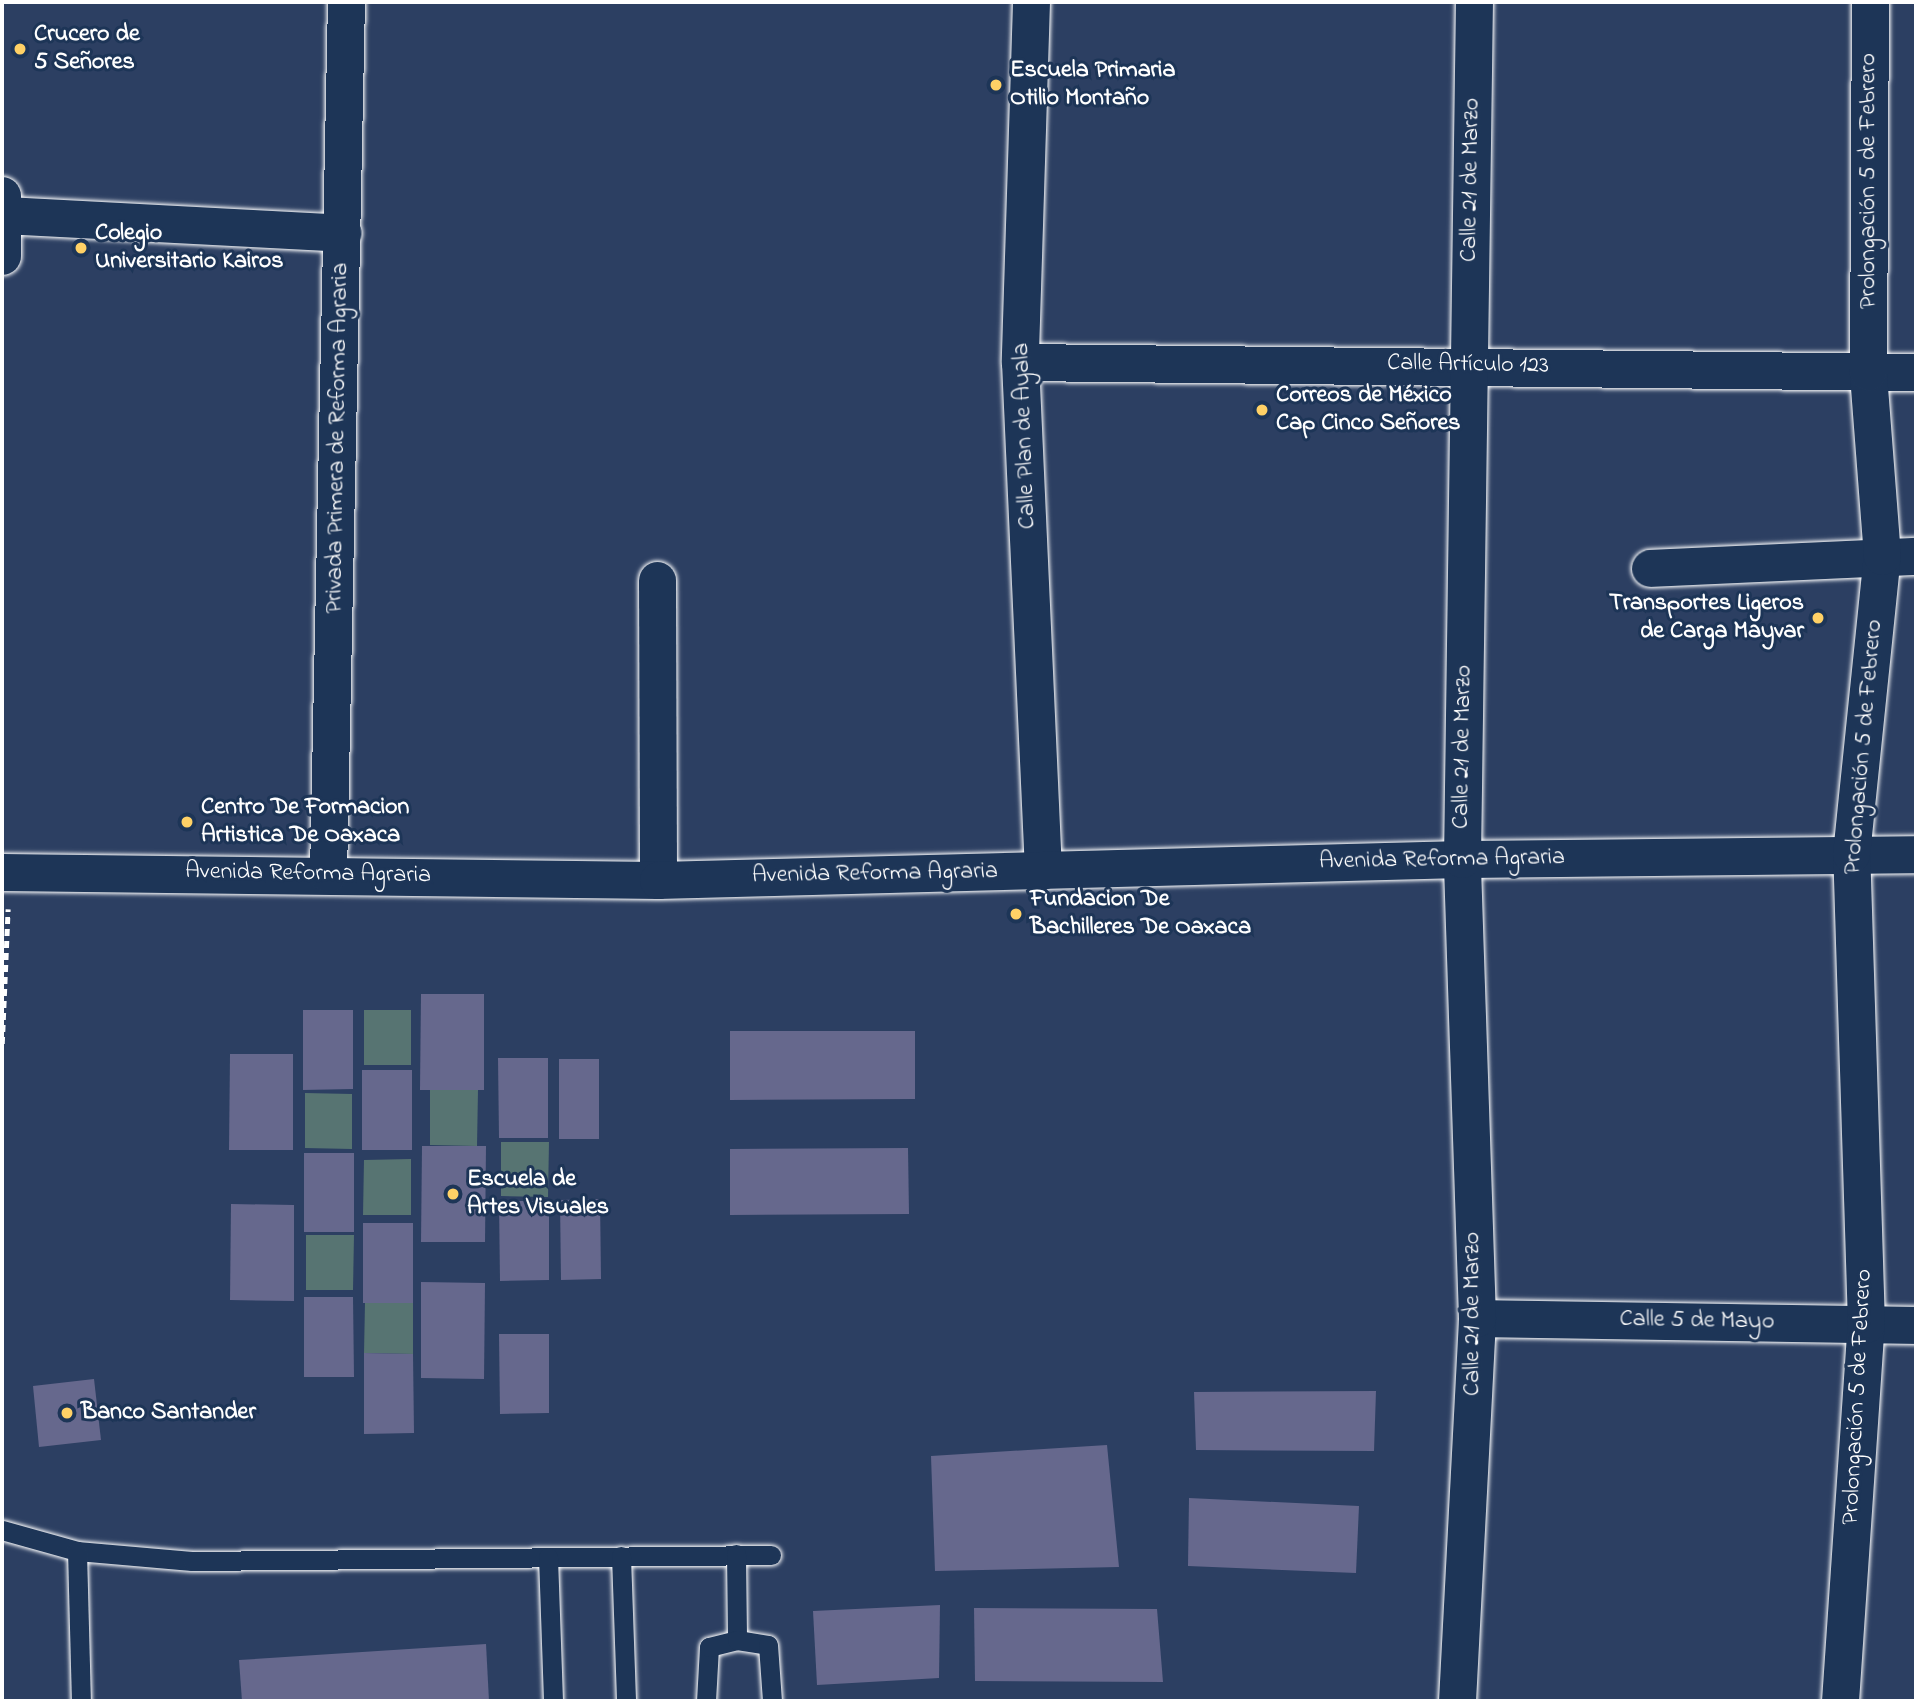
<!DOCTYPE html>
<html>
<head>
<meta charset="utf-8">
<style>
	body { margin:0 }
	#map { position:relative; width:1918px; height:1703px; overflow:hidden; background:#2c3f62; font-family:"Indie Flower",sans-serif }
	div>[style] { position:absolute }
	.green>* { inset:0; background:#577472 }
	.building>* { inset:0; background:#66688d }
	.path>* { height:4.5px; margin-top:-2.25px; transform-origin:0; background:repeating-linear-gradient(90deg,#fff 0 7px,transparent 0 12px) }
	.roads { filter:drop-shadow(0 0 2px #fff) drop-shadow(0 0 2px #fff) }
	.lane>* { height:19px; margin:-9.5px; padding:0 9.5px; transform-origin:9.5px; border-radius:9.5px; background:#1d3557 }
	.street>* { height:37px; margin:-18.5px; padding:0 18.5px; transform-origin:18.5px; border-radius:18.5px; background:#1d3557 }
	.secondary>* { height:38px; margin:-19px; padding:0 19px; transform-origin:19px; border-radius:19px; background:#1d3557 }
	.dots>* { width:19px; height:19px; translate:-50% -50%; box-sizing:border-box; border:4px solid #1d3557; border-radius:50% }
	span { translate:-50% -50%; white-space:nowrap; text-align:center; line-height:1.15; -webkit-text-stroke:6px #1d3557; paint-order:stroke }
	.poi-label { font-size:24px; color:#fff; font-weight:700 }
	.left { translate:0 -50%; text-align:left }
	.right { translate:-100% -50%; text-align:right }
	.street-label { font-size:24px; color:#fff }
	.frame { position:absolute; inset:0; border:4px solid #fff; pointer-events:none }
</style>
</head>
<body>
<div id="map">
	<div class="green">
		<i style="clip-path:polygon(364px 1010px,411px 1010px,411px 1065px,364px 1065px)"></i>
		<i style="clip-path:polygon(430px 1090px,478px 1090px,477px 1146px,430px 1145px)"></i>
		<i style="clip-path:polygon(305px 1093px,352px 1094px,352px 1149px,305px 1148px)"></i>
		<i style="clip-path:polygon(501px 1142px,549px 1142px,548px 1197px,501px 1196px)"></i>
		<i style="clip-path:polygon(411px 1159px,411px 1215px,363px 1215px,364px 1160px)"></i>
		<i style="clip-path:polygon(306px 1235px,354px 1235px,353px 1290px,306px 1290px)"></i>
		<i style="clip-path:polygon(365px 1303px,413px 1303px,413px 1354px,364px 1353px)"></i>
	</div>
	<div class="building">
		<i style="clip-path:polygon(421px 994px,484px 994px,484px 1090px,420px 1090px)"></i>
		<i style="clip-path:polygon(303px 1010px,353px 1010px,353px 1089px,303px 1090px)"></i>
		<i style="clip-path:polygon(730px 1031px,915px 1031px,915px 1099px,730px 1100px)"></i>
		<i style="clip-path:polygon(230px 1054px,293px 1054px,293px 1150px,229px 1150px)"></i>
		<i style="clip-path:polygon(498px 1058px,548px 1058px,548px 1138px,499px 1138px)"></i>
		<i style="clip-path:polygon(559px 1059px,599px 1059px,599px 1139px,559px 1139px)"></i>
		<i style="clip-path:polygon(362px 1070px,412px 1070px,412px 1150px,362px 1150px)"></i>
		<i style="clip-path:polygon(422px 1146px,486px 1146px,485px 1242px,421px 1242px)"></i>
		<i style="clip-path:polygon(908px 1148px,909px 1214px,730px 1215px,730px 1149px)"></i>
		<i style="clip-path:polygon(304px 1153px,354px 1153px,354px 1232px,304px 1232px)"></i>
		<i style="clip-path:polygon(600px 1199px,601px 1279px,561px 1280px,560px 1200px)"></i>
		<i style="clip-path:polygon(499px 1201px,549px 1201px,549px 1280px,500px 1281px)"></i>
		<i style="clip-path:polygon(231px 1204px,294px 1205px,294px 1301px,230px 1300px)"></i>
		<i style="clip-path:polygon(363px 1223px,413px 1223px,413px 1303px,363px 1303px)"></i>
		<i style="clip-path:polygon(421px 1282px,485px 1283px,484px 1379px,421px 1378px)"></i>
		<i style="clip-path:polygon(304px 1297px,353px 1297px,354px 1377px,304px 1377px)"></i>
		<i style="clip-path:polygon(499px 1334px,549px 1334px,549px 1413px,500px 1414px)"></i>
		<i style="clip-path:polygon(364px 1353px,413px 1354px,414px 1433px,364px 1434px)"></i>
		<i style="clip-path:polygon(94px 1379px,101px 1440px,39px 1447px,33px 1386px)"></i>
		<i style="clip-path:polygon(1376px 1391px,1374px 1451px,1196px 1450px,1194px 1392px)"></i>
		<i style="clip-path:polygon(1107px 1445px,1119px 1567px,935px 1571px,931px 1456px)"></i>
		<i style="clip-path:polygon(1189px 1498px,1359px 1506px,1356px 1573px,1188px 1566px)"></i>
		<i style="clip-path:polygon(940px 1605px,939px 1678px,817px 1685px,813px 1611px)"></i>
		<i style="clip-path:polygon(974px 1608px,1157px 1609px,1163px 1682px,975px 1681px)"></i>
		<i style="clip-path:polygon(486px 1644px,489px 1701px,242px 1701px,239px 1660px)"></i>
	</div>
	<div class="path">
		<i style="left:2px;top:1044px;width:135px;rotate:-87.5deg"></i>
	</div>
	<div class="roads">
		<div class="lane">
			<i style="left:2px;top:1530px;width:78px;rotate:15.6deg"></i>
			<i style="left:77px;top:1551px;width:115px;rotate:5deg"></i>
			<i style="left:192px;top:1561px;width:579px;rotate:-0.59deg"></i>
			<i style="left:77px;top:1551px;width:150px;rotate:88.5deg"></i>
			<i style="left:736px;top:1554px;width:86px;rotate:89.3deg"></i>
			<i style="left:621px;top:1556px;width:145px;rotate:88deg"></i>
			<i style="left:548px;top:1557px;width:144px;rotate:88deg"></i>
			<i style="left:706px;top:1701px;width:54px;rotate:-86.8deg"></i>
			<i style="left:709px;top:1647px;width:29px;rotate:-14deg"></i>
			<i style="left:737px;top:1640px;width:31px;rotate:9deg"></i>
			<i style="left:768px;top:1645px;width:56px;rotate:85.9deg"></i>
		</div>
		<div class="street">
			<i style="left:1031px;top:2px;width:360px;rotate:91.8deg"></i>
			<i style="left:1020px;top:362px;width:509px;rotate:87.41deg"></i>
			<i style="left:4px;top:215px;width:339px;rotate:3deg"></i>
			<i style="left:1020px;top:362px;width:896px;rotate:0.64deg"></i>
			<i style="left:1650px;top:568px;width:266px;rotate:-2.6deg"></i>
			<i style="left:657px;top:580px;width:300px;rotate:89.8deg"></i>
			<i style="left:2px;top:872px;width:656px;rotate:0.7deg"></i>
			<i style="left:658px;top:880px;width:804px;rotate:-1.5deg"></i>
			<i style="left:1462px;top:859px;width:454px;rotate:-0.6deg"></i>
			<i style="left:328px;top:874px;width:872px;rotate:-88.82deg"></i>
			<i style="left:1477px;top:1318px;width:439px;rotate:0.9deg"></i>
			<i style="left:1457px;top:1701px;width:384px;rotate:-87deg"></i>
			<i style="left:1477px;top:1318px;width:459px;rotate:-91.9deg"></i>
			<i style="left:1462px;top:859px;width:857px;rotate:-89.2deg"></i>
			<i style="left:1840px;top:1701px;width:378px;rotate:-86.1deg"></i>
			<i style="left:1866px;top:1324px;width:470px;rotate:-91.8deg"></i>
			<i style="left:1851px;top:854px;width:300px;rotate:-84.1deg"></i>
			<i style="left:1882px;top:556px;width:185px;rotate:-94.4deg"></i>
			<i style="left:1868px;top:372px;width:370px;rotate:-89.7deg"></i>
		</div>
		<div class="secondary">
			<i style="left:2px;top:196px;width:60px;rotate:90deg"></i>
		</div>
	</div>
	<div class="dots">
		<i style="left:20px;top:49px;background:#ffd166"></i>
		<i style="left:996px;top:85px;background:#ffd166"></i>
		<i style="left:81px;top:248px;background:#ffd166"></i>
		<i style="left:1262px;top:410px;background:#ffd166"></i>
		<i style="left:1818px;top:618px;background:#ffd166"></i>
		<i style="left:187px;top:822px;background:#ffd166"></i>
		<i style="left:1016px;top:914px;background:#ffd166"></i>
		<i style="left:453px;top:1194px;background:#ffd166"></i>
		<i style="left:67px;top:1413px;background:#ffd166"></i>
	</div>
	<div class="poi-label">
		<span class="left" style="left:34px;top:49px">Crucero de<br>5 Señores</span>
		<span class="left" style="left:1010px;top:85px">Escuela Primaria<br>Otilio Montaño</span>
		<span class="left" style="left:95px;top:248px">Colegio<br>Universitario Kairos</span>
		<span class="left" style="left:1276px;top:410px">Correos de México<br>Cap Cinco Señores</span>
		<span class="right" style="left:1804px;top:618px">Transportes Ligeros<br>de Carga Mayvar</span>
		<span class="left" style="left:201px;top:822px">Centro De Formacion<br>Artistica De Oaxaca</span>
		<span class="left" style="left:1030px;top:914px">Fundacion De<br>Bachilleres De Oaxaca</span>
		<span class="left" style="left:467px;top:1194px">Escuela de<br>Artes Visuales</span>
		<span class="left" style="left:81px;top:1413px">Banco Santander</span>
	</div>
	<div class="street-label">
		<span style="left:1471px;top:180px;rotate:-89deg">Calle 21 de Marzo</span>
		<span style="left:1869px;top:181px;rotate:-90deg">Prolongación 5 de Febrero</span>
		<span style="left:1468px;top:365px;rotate:1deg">Calle Artículo 123</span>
		<span style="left:1025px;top:436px;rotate:-92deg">Calle Plan de Ayala</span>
		<span style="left:338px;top:438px;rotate:-89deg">Privada Primera de Reforma Agraria</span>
		<span style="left:1463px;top:747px;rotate:-89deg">Calle 21 de Marzo</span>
		<span style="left:1864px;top:747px;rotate:-85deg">Prolongación 5 de Febrero</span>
		<span style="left:1442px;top:860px;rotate:-1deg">Avenida Reforma Agraria</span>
		<span style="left:308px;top:874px;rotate:1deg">Avenida Reforma Agraria</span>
		<span style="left:875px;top:874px;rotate:-1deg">Avenida Reforma Agraria</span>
		<span style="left:1473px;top:1314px;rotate:-90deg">Calle 21 de Marzo</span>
		<span style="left:1697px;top:1321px;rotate:1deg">Calle 5 de Mayo</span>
		<span style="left:1858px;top:1397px;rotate:-87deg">Prolongación 5 de Febrero</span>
	</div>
	<div class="frame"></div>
</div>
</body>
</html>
